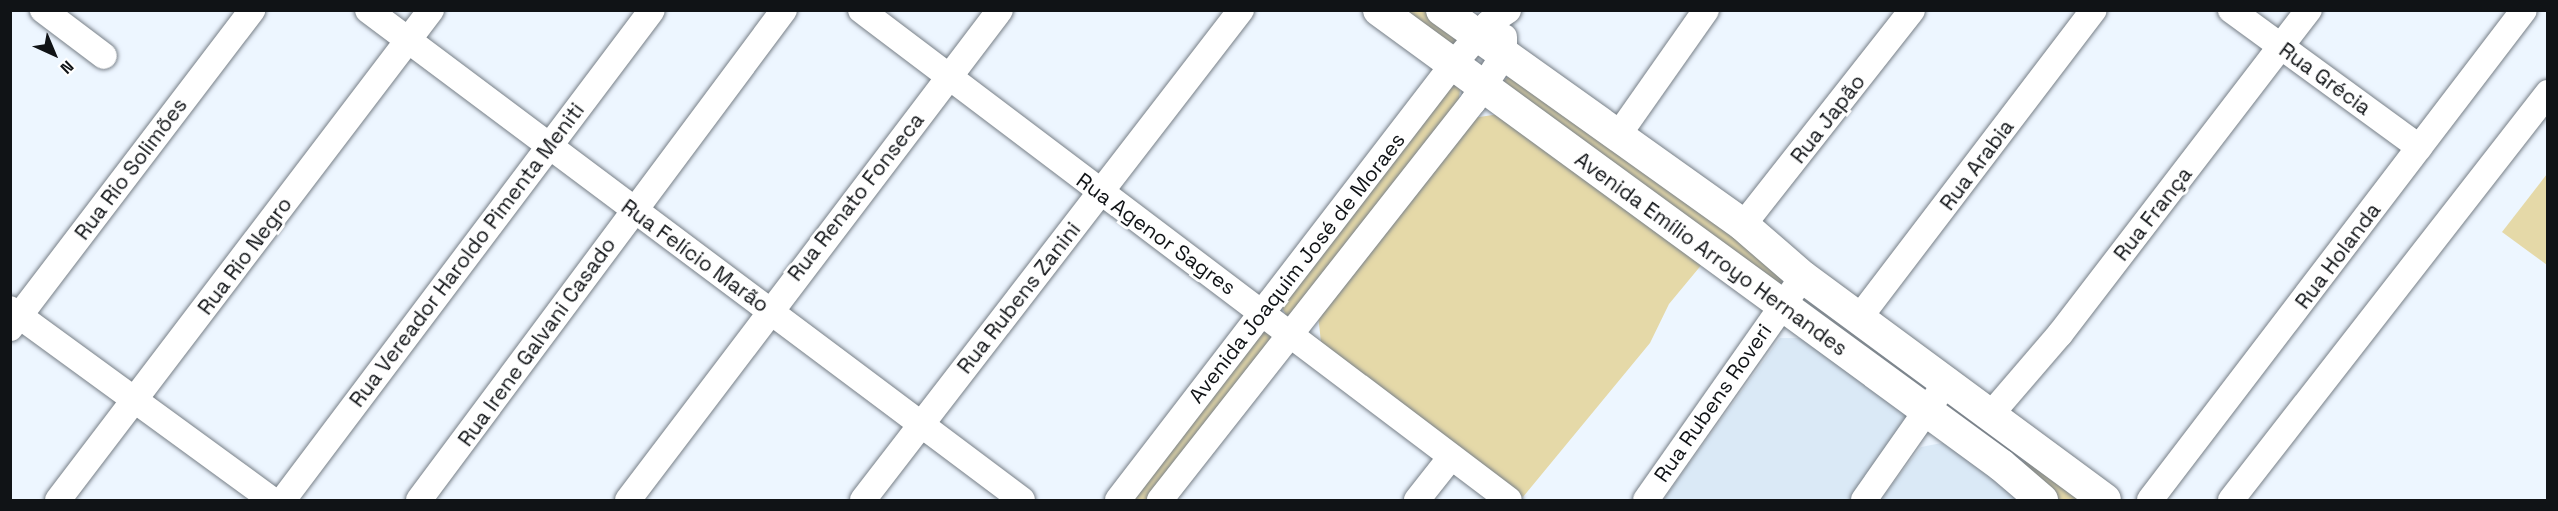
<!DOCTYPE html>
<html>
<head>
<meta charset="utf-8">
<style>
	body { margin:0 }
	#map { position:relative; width:2558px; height:511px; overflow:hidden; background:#edf6ff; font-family:"Space Grotesk",sans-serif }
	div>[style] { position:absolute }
	.built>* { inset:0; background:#dae9f6 }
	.green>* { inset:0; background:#e5d9a8 }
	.roads { filter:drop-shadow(0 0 2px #777f87) drop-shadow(0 0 2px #777f87) }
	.minor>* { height:26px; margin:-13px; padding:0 13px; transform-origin:13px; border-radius:13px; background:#fff }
	.major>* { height:32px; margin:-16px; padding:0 16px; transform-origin:16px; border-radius:16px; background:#fff }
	span { translate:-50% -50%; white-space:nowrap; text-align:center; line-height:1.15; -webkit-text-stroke:6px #fff; paint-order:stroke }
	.street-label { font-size:21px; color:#101316 }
	.frame { position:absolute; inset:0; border:12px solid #101316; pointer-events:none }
	.north { position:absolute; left:24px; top:24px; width:60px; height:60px; -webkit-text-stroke:4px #fff; paint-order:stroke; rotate:136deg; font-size:16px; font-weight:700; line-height:24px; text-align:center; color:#101316 }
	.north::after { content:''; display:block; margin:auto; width:21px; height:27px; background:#101316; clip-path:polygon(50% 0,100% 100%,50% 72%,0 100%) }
</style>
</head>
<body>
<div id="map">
	<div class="built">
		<i style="clip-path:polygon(1780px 338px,1806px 338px,1903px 406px,1910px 431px,1858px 500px,1663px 500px)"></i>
		<i style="clip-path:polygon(1952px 441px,2021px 493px,2016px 500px,1880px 500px,1921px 447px)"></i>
	</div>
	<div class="green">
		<i style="clip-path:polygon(1394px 11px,1434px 11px,1461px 37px,1452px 47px)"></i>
		<i style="clip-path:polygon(1511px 74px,1788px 276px,1783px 288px,1503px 82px)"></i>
		<i style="clip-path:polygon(1453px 84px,1460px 89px,1459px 100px,1290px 316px,1286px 315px,1281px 306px)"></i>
		<i style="clip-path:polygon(1499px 114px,1703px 263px,1669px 304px,1650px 343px,1523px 497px,1321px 342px,1318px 315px,1473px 118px)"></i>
		<i style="clip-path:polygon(2547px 174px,2547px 265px,2502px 232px)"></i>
		<i style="clip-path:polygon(1262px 327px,1278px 333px,1151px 500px,1129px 500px)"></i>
		<i style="clip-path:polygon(2027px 458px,2096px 500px,2061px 500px,2027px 476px,2022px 467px)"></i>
	</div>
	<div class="roads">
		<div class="minor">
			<i style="left:43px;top:10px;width:76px;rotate:37deg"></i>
			<i style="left:368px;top:10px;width:817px;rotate:36.84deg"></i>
			<i style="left:861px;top:10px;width:812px;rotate:37.1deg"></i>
			<i style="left:2231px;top:10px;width:233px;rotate:36.1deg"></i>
			<i style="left:1619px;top:134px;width:151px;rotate:-54.9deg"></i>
			<i style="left:1743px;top:225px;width:273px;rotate:-51.8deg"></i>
			<i style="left:10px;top:309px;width:324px;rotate:36.1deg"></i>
			<i style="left:1859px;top:318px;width:387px;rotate:-52.7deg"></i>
			<i style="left:10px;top:328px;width:400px;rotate:-52.7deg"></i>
			<i style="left:1992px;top:413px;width:104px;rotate:-49.3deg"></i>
			<i style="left:2060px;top:334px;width:409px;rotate:-52.5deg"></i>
			<i style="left:58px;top:500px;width:616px;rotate:-52.72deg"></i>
			<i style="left:283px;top:500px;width:613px;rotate:-53.02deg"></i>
			<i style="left:419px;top:500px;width:611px;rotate:-53.32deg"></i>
			<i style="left:628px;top:500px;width:615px;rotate:-52.79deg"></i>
			<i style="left:863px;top:500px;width:619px;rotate:-52.35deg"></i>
			<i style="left:1118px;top:500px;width:546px;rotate:-52.44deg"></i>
			<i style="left:1451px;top:67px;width:58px;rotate:-49.2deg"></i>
			<i style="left:1489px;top:23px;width:23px;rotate:-34deg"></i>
			<i style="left:1160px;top:500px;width:506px;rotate:-51.82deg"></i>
			<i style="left:1473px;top:102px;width:56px;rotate:-56.6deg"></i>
			<i style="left:1504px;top:55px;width:18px;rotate:-90deg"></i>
			<i style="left:1417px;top:500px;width:55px;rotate:-51.7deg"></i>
			<i style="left:1646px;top:500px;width:273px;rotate:-54.9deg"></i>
			<i style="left:1864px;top:500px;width:146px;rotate:-55deg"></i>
			<i style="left:2150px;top:500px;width:616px;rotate:-52.65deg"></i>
			<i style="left:2231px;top:500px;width:516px;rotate:-52.09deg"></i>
		</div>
		<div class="major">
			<i style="left:1379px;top:10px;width:771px;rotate:36.19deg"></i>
			<i style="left:2001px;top:465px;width:54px;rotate:40.5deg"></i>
			<i style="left:1442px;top:10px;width:370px;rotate:35.5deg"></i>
			<i style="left:1743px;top:225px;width:79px;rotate:40.9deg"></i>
			<i style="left:1803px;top:277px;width:375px;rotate:36.4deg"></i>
		</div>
	</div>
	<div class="street-label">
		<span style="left:2325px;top:79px;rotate:36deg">Rua Grécia</span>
		<span style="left:1828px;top:119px;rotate:-52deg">Rua Japão</span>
		<span style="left:1977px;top:165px;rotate:-53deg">Rua Arabia</span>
		<span style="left:131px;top:169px;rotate:-53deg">Rua Rio Solimões</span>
		<span style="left:856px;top:197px;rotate:-52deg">Rua Renato Fonseca</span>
		<span style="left:2153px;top:214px;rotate:-52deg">Rua França</span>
		<span style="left:1156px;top:234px;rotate:36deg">Rua Agenor Sagres</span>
		<span style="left:1711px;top:254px;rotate:36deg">Avenida Emílio Arroyo Hernandes</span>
		<span style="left:467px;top:255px;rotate:-53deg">Rua Vereador Haroldo Pimenta Meniti</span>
		<span style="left:245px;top:256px;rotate:-53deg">Rua Rio Negro</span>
		<span style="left:695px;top:256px;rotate:36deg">Rua Felício Marão</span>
		<span style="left:2338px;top:256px;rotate:-53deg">Rua Holanda</span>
		<span style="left:1297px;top:268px;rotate:-52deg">Avenida Joaquim José de Moraes</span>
		<span style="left:1019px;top:298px;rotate:-52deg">Rua Rubens Zanini</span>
		<span style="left:537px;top:342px;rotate:-54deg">Rua Irene Galvani Casado</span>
		<span style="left:1713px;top:403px;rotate:-55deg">Rua Rubens Roveri</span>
	</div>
	<div class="frame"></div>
	<div class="north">N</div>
</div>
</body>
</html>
